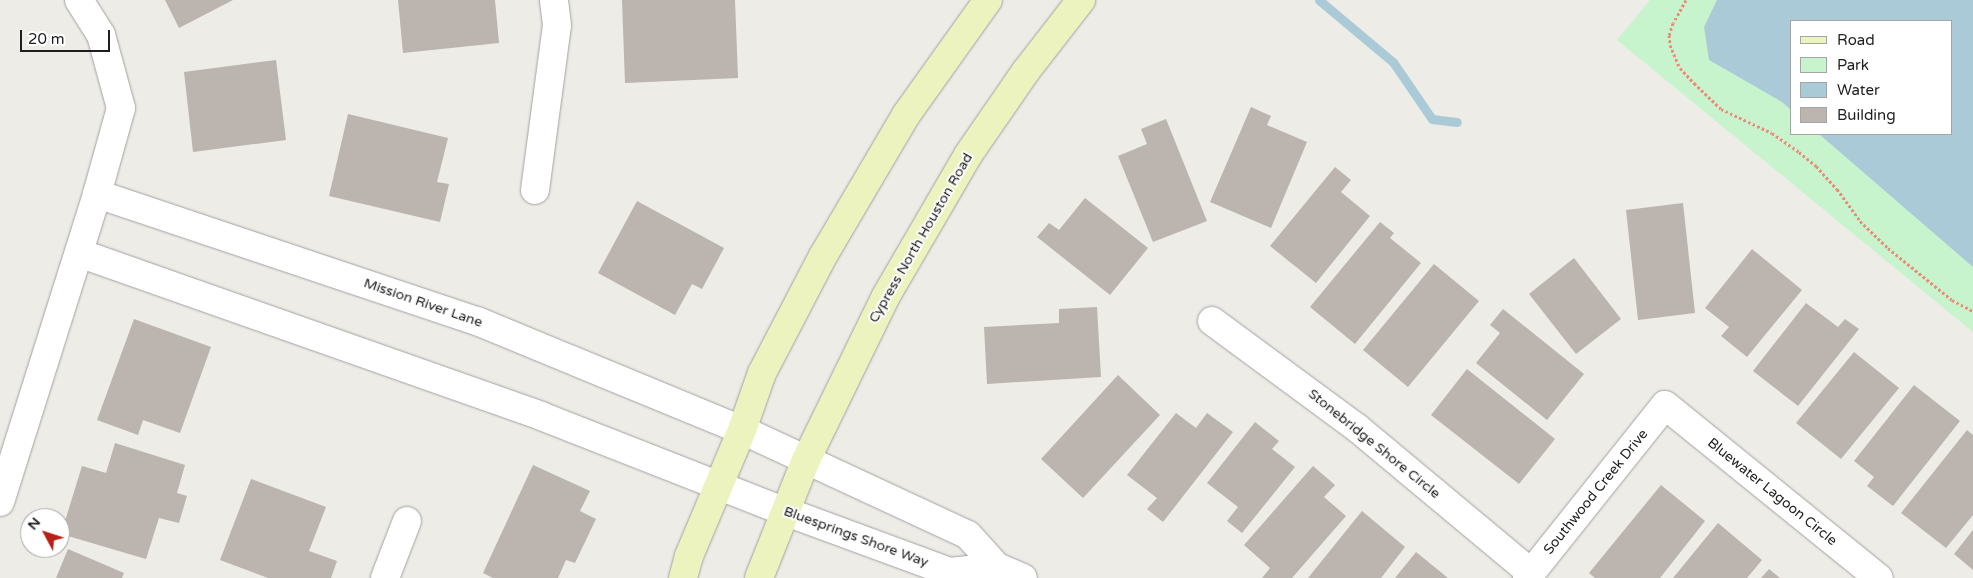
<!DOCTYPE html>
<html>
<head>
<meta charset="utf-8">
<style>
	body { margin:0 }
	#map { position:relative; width:1973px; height:578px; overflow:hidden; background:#eeece6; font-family:"Varela Round",sans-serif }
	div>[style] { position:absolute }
	.park>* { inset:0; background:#c7f4cd }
	.water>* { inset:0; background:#abcad7 }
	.stream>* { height:9px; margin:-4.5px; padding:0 4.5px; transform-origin:4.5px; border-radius:4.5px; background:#abcad7 }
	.building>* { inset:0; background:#bbb4af }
	.path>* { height:3px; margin-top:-1.5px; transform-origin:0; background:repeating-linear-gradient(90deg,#eb8c7a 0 2.5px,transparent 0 5px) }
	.roads { filter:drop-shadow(0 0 1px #a2a2a2) drop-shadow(0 0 1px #a2a2a2) }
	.street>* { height:28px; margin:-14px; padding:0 14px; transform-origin:14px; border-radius:14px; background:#fff }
	.secondary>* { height:28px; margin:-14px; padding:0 14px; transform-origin:14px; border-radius:14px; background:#edf3bf }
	span { translate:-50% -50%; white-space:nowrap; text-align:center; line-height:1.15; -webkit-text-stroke:4px #fff; paint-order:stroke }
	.street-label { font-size:14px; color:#1e1e1e }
	.legend { position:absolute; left:1790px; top:20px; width:162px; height:115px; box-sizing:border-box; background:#fff; border:1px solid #a5a5a5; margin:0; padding:6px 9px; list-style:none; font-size:15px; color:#1e1e1e }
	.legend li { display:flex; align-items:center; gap:10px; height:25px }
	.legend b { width:25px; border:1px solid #a5a5a5 }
	.north { position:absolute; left:20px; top:508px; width:50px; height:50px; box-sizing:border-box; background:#fff; border:1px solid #a5a5a5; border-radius:50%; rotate:310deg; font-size:14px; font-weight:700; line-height:20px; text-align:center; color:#1e1e1e }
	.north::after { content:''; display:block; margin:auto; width:18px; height:22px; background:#b81f15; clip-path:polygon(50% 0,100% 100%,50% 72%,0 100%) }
	.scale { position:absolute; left:20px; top:30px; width:90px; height:22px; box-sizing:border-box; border:2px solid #1e1e1e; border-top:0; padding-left:6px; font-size:15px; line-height:18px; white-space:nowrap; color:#1e1e1e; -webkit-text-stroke:4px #fff; paint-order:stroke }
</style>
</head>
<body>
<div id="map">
	<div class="park">
		<i style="clip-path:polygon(evenodd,1650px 0,1973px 0,1973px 332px,1617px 40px,1650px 0,1792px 21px,1952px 21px,1952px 134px,1792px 134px,1792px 21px)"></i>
	</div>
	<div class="water">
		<i style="clip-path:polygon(1717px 0,1973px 0,1973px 267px,1819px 134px,1952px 134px,1952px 21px,1792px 21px,1792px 111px,1782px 102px,1709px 60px,1704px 27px)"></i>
	</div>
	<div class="stream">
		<i style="left:1319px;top:0;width:97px;rotate:40deg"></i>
		<i style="left:1393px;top:62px;width:69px;rotate:55.6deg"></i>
		<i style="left:1432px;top:119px;width:25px;rotate:7deg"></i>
	</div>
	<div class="building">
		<i style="clip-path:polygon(165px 0,233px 0,179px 28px)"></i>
		<i style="clip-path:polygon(398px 0,495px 0,499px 43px,403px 53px)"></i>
		<i style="clip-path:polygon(622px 0,735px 0,738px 78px,625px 83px)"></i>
		<i style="clip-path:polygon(276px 60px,286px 140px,193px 152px,184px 72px)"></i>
		<i style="clip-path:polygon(1251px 107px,1271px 116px,1267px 125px,1307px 142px,1271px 228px,1210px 202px)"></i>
		<i style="clip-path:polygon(348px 114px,448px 138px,437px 182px,449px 184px,440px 222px,329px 196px)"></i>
		<i style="clip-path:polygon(1166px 119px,1207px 221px,1153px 242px,1118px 156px,1147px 144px,1141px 129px)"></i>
		<i style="clip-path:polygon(1335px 167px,1351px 180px,1341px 192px,1370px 216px,1316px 283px,1270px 246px)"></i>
		<i style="clip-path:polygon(1085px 198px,1148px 248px,1110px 295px,1037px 237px,1049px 223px,1059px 230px)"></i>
		<i style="clip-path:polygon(637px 201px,724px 248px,702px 289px,692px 284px,675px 315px,598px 273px)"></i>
		<i style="clip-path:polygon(1683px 203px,1695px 313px,1638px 320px,1626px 210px)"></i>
		<i style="clip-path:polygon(1380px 222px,1394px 233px,1390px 238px,1421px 263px,1355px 344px,1310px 307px)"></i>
		<i style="clip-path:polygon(1752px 249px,1802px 290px,1747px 357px,1721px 336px,1729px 327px,1705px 308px)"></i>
		<i style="clip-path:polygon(1574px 258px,1621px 319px,1576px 354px,1529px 294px)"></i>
		<i style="clip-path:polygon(1434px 264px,1479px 301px,1408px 387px,1363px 350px)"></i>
		<i style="clip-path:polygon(1806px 303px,1838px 327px,1845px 319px,1859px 329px,1798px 406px,1753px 371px)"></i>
		<i style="clip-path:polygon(1097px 307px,1101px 377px,987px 384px,984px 327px,1059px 323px,1059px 309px)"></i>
		<i style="clip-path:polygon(1503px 309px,1584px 374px,1547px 420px,1476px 363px,1500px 333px,1490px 325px)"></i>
		<i style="clip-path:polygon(134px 319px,211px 347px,180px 433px,143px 420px,138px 435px,97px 420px)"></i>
		<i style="clip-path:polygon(1854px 352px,1899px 388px,1841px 459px,1796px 423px)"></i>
		<i style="clip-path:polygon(1467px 369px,1555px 439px,1519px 484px,1431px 415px)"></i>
		<i style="clip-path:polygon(1118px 375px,1160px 415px,1083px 498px,1041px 459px)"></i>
		<i style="clip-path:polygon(1914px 385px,1960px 421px,1893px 506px,1867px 486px,1874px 477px,1854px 461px)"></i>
		<i style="clip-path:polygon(1176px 413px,1196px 428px,1207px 413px,1233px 432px,1163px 522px,1147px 509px,1157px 498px,1127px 475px)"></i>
		<i style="clip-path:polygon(1255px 422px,1279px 441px,1272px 449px,1295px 467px,1242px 533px,1227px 521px,1238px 507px,1207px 483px)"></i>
		<i style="clip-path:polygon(1967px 430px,1973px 435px,1973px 515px,1946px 548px,1901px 513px)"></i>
		<i style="clip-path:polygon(115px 443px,185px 465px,177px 493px,187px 496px,179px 523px,159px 518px,146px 559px,61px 534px,82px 466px,106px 473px)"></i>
		<i style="clip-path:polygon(533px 465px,590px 491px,580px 511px,596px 519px,575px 563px,566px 560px,558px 578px,493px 578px,483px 573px)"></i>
		<i style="clip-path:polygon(1313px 466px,1335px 485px,1324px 497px,1346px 516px,1292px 578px,1262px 578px,1270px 568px,1244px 545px)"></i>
		<i style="clip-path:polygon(251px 479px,326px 507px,309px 551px,337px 561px,331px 578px,268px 578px,220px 560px)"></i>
		<i style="clip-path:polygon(1661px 485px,1705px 521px,1660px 578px,1595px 578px,1589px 573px)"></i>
		<i style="clip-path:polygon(1362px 511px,1405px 547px,1381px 578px,1308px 578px)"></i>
		<i style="clip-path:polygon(1718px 523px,1762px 560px,1747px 578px,1673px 578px)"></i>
		<i style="clip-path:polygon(1973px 530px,1973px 570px,1954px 554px)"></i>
		<i style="clip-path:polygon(68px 549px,124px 573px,122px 578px,56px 578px)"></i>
		<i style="clip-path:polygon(1416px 552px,1448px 578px,1395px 578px)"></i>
		<i style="clip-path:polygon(1769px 569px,1780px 578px,1761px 578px)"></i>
	</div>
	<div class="path">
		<i style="left:1686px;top:0;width:26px;rotate:119deg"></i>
		<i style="left:1673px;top:23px;width:13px;rotate:108deg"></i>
		<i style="left:1669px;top:35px;width:10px;rotate:84deg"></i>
		<i style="left:1670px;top:45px;width:25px;rotate:67deg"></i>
		<i style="left:1680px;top:68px;width:21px;rotate:47deg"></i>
		<i style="left:1694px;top:83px;width:37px;rotate:44deg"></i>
		<i style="left:1721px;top:109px;width:56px;rotate:25.2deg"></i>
		<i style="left:1772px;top:133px;width:33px;rotate:35deg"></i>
		<i style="left:1799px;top:152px;width:22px;rotate:39deg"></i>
		<i style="left:1816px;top:166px;width:31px;rotate:48deg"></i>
		<i style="left:1837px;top:189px;width:39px;rotate:54deg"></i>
		<i style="left:1860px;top:221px;width:39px;rotate:44deg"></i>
		<i style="left:1888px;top:248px;width:82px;rotate:39.1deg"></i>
		<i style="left:1952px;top:300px;width:24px;rotate:28deg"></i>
	</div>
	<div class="roads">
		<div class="street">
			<i style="left:535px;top:190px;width:166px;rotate:-82.4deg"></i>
			<i style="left:557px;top:25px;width:25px;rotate:-97deg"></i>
			<i style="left:97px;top:194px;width:401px;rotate:18.5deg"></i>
			<i style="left:477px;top:321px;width:287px;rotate:22.4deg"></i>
			<i style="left:742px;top:430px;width:249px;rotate:24.9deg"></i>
			<i style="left:968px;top:535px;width:43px;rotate:47.8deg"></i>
			<i style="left:997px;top:567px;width:28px;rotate:23deg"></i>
			<i style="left:79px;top:253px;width:490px;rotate:19.4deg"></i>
			<i style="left:541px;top:416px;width:261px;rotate:21.4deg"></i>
			<i style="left:784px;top:511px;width:177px;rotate:20.2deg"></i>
			<i style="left:950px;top:572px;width:47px;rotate:-6.1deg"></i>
			<i style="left:1212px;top:321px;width:179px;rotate:36.4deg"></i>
			<i style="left:1356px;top:427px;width:228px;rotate:39.8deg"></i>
			<i style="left:0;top:502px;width:323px;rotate:-72.5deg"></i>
			<i style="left:97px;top:194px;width:89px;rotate:-74.4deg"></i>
			<i style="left:121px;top:108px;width:76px;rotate:-105.3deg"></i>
			<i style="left:101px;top:35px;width:41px;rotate:-122.2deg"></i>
			<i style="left:385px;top:578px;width:61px;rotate:-68.9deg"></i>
			<i style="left:1527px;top:578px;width:221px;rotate:-51.4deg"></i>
			<i style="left:1665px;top:405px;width:275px;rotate:39deg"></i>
		</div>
		<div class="secondary">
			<i style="left:683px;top:578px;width:23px;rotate:-75deg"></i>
			<i style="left:689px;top:556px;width:137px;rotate:-67.2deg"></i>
			<i style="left:742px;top:430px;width:60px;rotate:-70.7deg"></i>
			<i style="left:762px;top:373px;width:132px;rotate:-62.5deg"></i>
			<i style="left:823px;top:256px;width:164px;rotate:-59.5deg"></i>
			<i style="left:906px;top:115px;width:141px;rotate:-54.5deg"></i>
			<i style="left:759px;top:578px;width:127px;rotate:-68.3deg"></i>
			<i style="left:806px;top:460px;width:182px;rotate:-64deg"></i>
			<i style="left:886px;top:296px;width:163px;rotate:-59.8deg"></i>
			<i style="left:968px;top:155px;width:102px;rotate:-55.4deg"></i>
			<i style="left:1026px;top:71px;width:90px;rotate:-52.2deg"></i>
		</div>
	</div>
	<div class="street-label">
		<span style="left:921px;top:238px;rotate:-60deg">Cypress North Houston Road</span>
		<span style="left:423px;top:303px;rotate:19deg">Mission River Lane</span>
		<span style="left:1374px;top:444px;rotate:39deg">Stonebridge Shore Circle</span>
		<span style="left:1596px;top:492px;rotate:-51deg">Southwood Creek Drive</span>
		<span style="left:1772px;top:492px;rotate:39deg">Bluewater Lagoon Circle</span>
		<span style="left:856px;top:537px;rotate:20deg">Bluesprings Shore Way</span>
	</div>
	<ul class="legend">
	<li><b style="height:6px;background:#edf3bf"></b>Road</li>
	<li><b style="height:14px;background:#c7f4cd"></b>Park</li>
	<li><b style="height:14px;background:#abcad7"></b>Water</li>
	<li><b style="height:14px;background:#bbb4af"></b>Building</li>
	</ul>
	<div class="north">N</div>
	<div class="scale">20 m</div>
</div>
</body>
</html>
